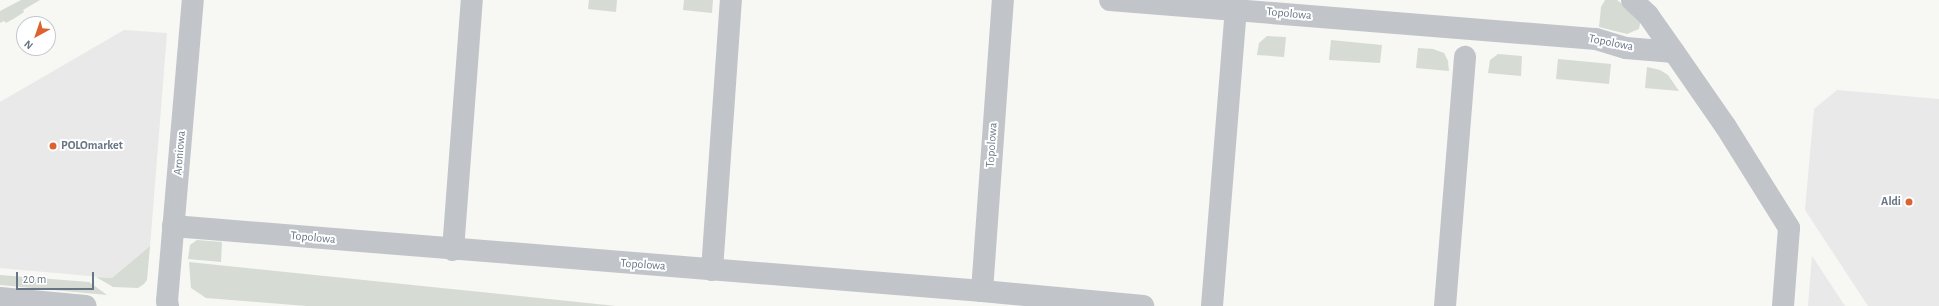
<!DOCTYPE html>
<html>
<head>
<meta charset="utf-8">
<style>
	body { margin:0 }
	#map { position:relative; width:1939px; height:306px; overflow:hidden; background:#f7f7f4; font-family:"Alegreya Sans",sans-serif }
	div>[style] { position:absolute }
	.built>* { inset:0; background:#e8e9e8 }
	.green>* { inset:0; background:#d6dcd4 }
	.minor>* { height:22px; margin:-11px; padding:0 11px; transform-origin:11px; border-radius:11px; background:#c1c4c8 }
	.dots>* { width:11px; height:11px; translate:-50% -50%; box-sizing:border-box; border:2px solid #fff; border-radius:50% }
	span { translate:-50% -50%; white-space:nowrap; text-align:center; line-height:1.15; -webkit-text-stroke:4px #fff; paint-order:stroke }
	.street-label { font-size:12px; color:#677584 }
	.poi-label { font-size:12px; color:#677584; font-weight:700 }
	.left { translate:0 -50%; text-align:left }
	.right { translate:-100% -50%; text-align:right }
	.north { position:absolute; left:16px; top:16px; width:40px; height:40px; box-sizing:border-box; background:#fff; border:1px solid #c2c8ce; border-radius:50%; rotate:220deg; font-size:11px; font-weight:700; line-height:16px; text-align:center; color:#677584 }
	.north::after { content:''; display:block; margin:auto; width:14px; height:18px; background:#dc632f; clip-path:polygon(50% 0,100% 100%,50% 72%,0 100%) }
	.scale { position:absolute; left:16px; top:272px; width:78px; height:18px; box-sizing:border-box; border:2px solid #677584; border-top:0; padding-left:5px; font-size:12px; line-height:14px; white-space:nowrap; color:#677584; -webkit-text-stroke:3px #fff; paint-order:stroke }
</style>
</head>
<body>
<div id="map">
	<div class="built">
		<i style="clip-path:polygon(124px 30px,167px 33px,150px 246px,112px 278px,0 268px,0 102px)"></i>
		<i style="clip-path:polygon(1837px 90px,1939px 99px,1939px 306px,1868px 306px,1805px 210px,1814px 109px)"></i>
		<i style="clip-path:polygon(1812px 256px,1845px 306px,1808px 306px)"></i>
	</div>
	<div class="green">
		<i style="clip-path:polygon(21px 0,40px 0,23px 10px,24px 12px,15px 18px,6px 23px,4px 21px,0 23px,0 11px)"></i>
		<i style="clip-path:polygon(589px 0,617px 0,616px 12px,588px 9px)"></i>
		<i style="clip-path:polygon(684px 0,713px 0,712px 13px,683px 10px)"></i>
		<i style="clip-path:polygon(1605px 0,1617px 0,1641px 19px,1639px 29px,1627px 34px,1599px 27px,1601px 7px)"></i>
		<i style="clip-path:polygon(1267px 36px,1286px 37px,1284px 57px,1257px 55px,1259px 43px)"></i>
		<i style="clip-path:polygon(1331px 40px,1382px 45px,1380px 63px,1329px 60px)"></i>
		<i style="clip-path:polygon(1418px 48px,1433px 49px,1444px 53px,1448px 61px,1449px 71px,1416px 68px)"></i>
		<i style="clip-path:polygon(1498px 54px,1522px 56px,1521px 76px,1488px 73px,1490px 60px)"></i>
		<i style="clip-path:polygon(1558px 59px,1611px 64px,1609px 84px,1556px 79px)"></i>
		<i style="clip-path:polygon(1647px 67px,1660px 70px,1668px 75px,1679px 91px,1645px 88px)"></i>
		<i style="clip-path:polygon(197px 240px,222px 242px,221px 262px,188px 259px,190px 245px)"></i>
		<i style="clip-path:polygon(150px 246px,147px 280px,144px 284px,138px 288px,113px 287px,96px 277px,112px 278px)"></i>
		<i style="clip-path:polygon(189px 262px,616px 306px,306px 306px,206px 298px,191px 288px)"></i>
		<i style="clip-path:polygon(0 275px,89px 282px,107px 295px,0 285px)"></i>
	</div>
	<div class="minor">
		<i style="left:1110px;top:0;width:488px;rotate:4.6deg"></i>
		<i style="left:1596px;top:39px;width:31px;rotate:17deg"></i>
		<i style="left:1626px;top:48px;width:48px;rotate:4.8deg"></i>
		<i style="left:1674px;top:52px;width:91px;rotate:55.3deg"></i>
		<i style="left:1726px;top:127px;width:119px;rotate:58deg"></i>
		<i style="left:1789px;top:228px;width:78px;rotate:94.4deg"></i>
		<i style="left:1632px;top:0;width:22px;rotate:43deg"></i>
		<i style="left:1648px;top:15px;width:45px;rotate:54.9deg"></i>
		<i style="left:173px;top:226px;width:812px;rotate:4.59deg"></i>
		<i style="left:982px;top:291px;width:162px;rotate:5.3deg"></i>
		<i style="left:453px;top:250px;width:251px;rotate:-85.7deg"></i>
		<i style="left:712px;top:270px;width:271px;rotate:-86deg"></i>
		<i style="left:982px;top:291px;width:292px;rotate:-85.9deg"></i>
		<i style="left:0;top:298px;width:86px;rotate:5.3deg"></i>
		<i style="left:168px;top:306px;width:5px;rotate:-101deg"></i>
		<i style="left:167px;top:301px;width:302px;rotate:-85.1deg"></i>
		<i style="left:1212px;top:306px;width:297px;rotate:-85.4deg"></i>
		<i style="left:1445px;top:306px;width:250px;rotate:-85.4deg"></i>
	</div>
	<div class="dots">
		<i style="left:53px;top:146px;background:#dc632f"></i>
		<i style="left:1909px;top:202px;background:#dc632f"></i>
	</div>
	<div class="street-label">
		<span style="left:1289px;top:14px;rotate:5deg">Topolowa</span>
		<span style="left:1611px;top:43px;rotate:11deg">Topolowa</span>
		<span style="left:992px;top:145px;rotate:-86deg">Topolowa</span>
		<span style="left:180px;top:153px;rotate:-85deg">Aroniowa</span>
		<span style="left:313px;top:238px;rotate:5deg">Topolowa</span>
		<span style="left:643px;top:265px;rotate:4deg">Topolowa</span>
	</div>
	<div class="poi-label">
		<span class="left" style="left:61px;top:146px">POLOmarket</span>
		<span class="right" style="left:1901px;top:202px">Aldi</span>
	</div>
	<div class="north">N</div>
	<div class="scale">20 m</div>
</div>
</body>
</html>
